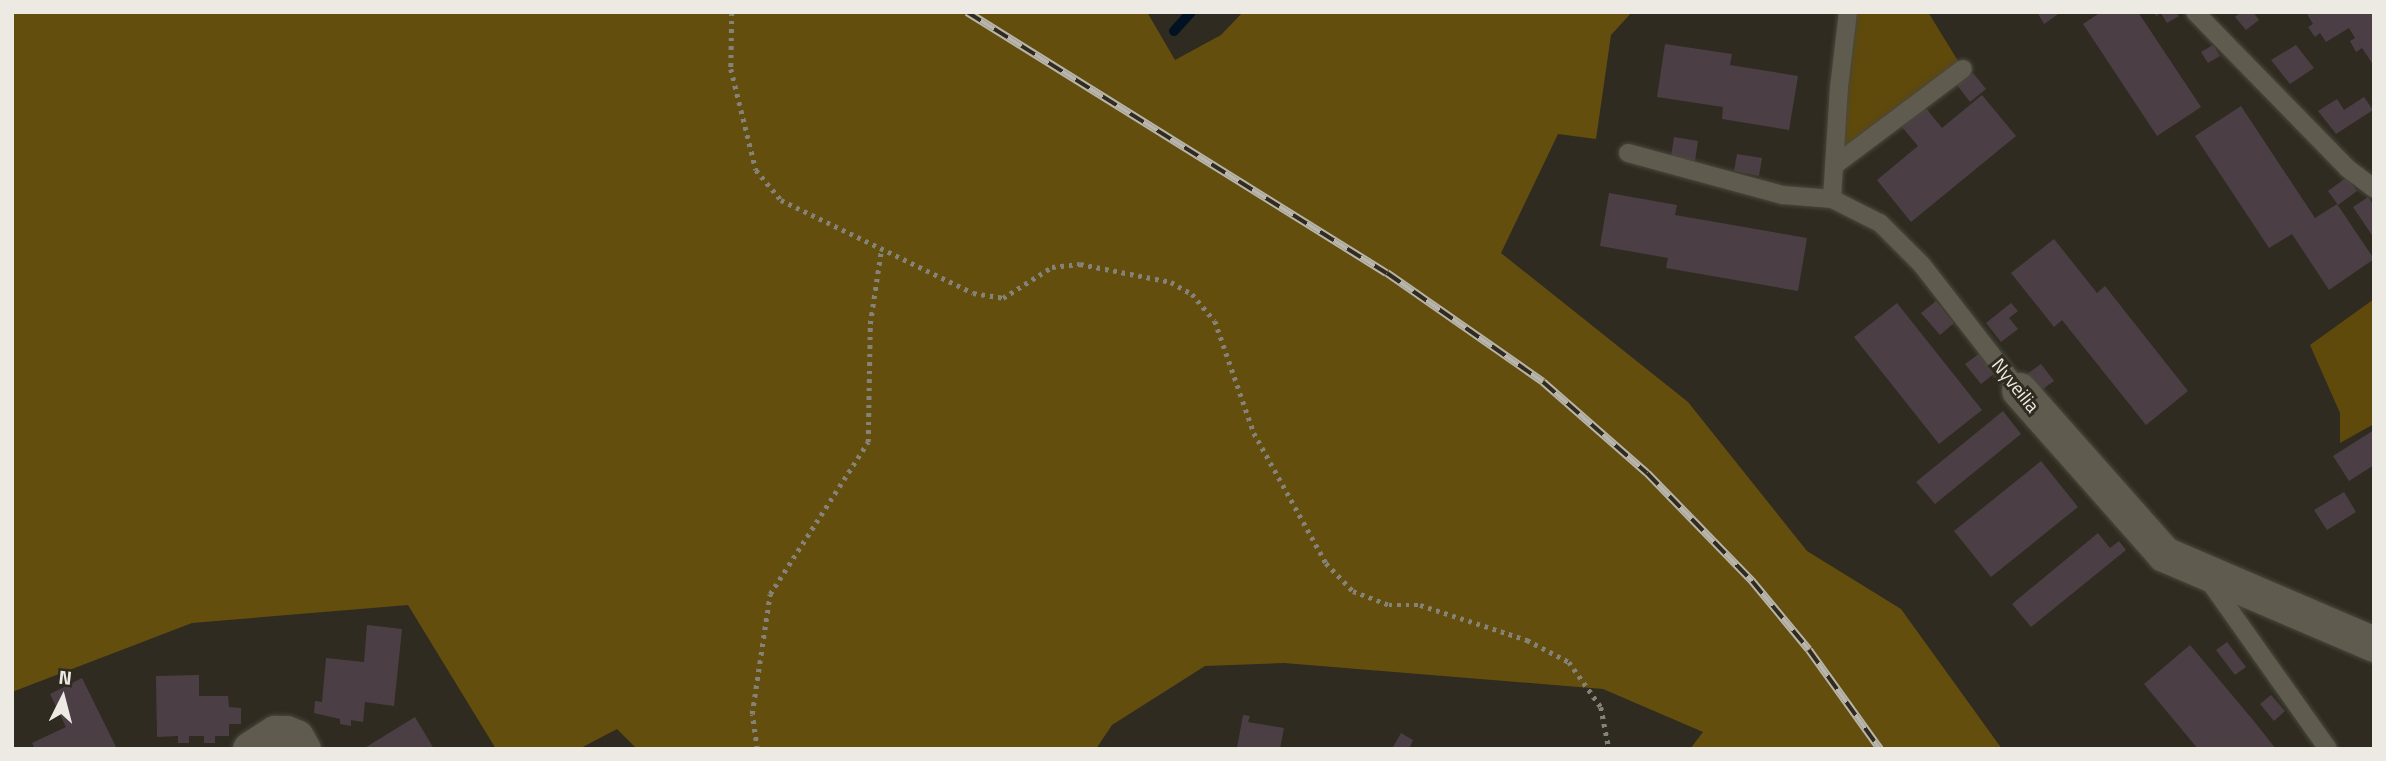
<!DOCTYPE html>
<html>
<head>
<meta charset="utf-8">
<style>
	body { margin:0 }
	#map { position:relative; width:2386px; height:761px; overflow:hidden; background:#2f2b20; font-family:"Titillium Web",sans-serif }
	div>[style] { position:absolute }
	.green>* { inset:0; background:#5f4a0b }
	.forest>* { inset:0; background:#644e0e }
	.stream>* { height:10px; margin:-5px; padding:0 5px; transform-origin:5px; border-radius:5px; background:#011322 }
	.building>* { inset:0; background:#4b3f45 }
	.path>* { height:4.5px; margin-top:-2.25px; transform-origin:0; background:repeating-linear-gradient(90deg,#858278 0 3.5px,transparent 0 8.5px) }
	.roads { filter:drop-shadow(0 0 2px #4a473d) drop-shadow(0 0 2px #4a473d) }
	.lane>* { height:18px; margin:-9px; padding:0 9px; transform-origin:9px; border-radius:9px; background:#605b4f }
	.street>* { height:35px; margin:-17.5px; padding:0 17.5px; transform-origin:17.5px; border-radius:17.5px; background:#605b4f }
	.rail>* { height:8px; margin-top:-4px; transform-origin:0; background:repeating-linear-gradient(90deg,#2f2b20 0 16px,#b8b5ad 0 32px); box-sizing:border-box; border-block:2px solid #b8b5ad }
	span { translate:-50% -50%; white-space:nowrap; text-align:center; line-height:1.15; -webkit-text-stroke:6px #2f2b20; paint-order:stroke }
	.street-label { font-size:19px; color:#edeae3 }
	.frame { position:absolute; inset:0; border:14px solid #edeae3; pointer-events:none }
	.north { position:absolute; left:28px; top:663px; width:70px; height:70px; -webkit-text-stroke:5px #2f2b20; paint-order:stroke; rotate:6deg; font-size:19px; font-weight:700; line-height:28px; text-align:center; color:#edeae3 }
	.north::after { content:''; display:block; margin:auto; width:24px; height:32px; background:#edeae3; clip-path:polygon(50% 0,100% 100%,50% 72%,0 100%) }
</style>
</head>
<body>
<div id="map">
	<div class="green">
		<i style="clip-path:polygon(1848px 12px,1928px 12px,1963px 69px,1835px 165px)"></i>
		<i style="clip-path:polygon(2374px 299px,2374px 424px,2340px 443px,2340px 413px,2310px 345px)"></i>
	</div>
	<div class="forest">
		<i style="clip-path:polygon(12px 12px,1147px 12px,1175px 60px,1221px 35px,1243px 12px,1632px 12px,1611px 35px,1596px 139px,1558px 134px,1501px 253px,1688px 402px,1807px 551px,1901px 609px,2002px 749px,1690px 749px,1703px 732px,1603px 689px,1284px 663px,1205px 666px,1112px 725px,1096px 749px,637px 749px,617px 729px,579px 749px,496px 749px,408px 605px,192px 623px,12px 692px)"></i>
	</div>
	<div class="stream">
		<i style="left:1174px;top:31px;width:25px;rotate:-48deg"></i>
	</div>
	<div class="building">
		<i style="clip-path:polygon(2037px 12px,2061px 12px,2044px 24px)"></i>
		<i style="clip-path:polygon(2101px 12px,2138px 12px,2201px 107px,2157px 136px,2083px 24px)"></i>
		<i style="clip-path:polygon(2154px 12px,2176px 12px,2179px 16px,2167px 23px,2161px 13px,2156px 16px)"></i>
		<i style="clip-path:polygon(2241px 12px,2253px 12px,2259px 20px,2246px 30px,2235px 17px)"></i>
		<i style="clip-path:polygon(2306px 12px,2374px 12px,2374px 66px,2362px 48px,2356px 52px,2350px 41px,2355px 38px,2349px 28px,2326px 42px,2320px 33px,2315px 37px,2308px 27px,2313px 24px)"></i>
		<i style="clip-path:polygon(1665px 44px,1732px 54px,1730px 65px,1798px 76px,1789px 130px,1722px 119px,1723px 107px,1657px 97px)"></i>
		<i style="clip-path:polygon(2213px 45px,2220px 56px,2208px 63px,2201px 52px)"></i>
		<i style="clip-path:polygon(2296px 45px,2314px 68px,2290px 84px,2271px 60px)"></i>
		<i style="clip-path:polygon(1973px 73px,1986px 89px,1970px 102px,1957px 85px)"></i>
		<i style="clip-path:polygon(1982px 95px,2016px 136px,1911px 222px,1877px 180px,1918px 146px,1902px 127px,1925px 107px,1942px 128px)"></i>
		<i style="clip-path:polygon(2364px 97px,2373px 110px,2336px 134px,2318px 111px,2337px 99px,2344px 110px)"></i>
		<i style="clip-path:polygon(2241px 106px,2315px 218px,2337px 204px,2374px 259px,2329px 290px,2292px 234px,2269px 248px,2195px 136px)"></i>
		<i style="clip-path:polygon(1674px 137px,1698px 141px,1695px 161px,1671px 157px)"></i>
		<i style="clip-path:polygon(1737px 154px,1762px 158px,1759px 176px,1734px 171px)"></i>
		<i style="clip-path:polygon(2347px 177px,2357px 191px,2338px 205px,2328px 191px)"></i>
		<i style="clip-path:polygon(1609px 193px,1677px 205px,1675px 215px,1807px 238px,1798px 291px,1666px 268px,1668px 258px,1600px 246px)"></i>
		<i style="clip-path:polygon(2368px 197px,2374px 205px,2374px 238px,2353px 207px)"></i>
		<i style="clip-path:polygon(2054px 239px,2097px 293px,2105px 286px,2188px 391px,2146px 425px,2062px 320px,2054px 327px,2011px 273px)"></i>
		<i style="clip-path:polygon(1936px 301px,1954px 323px,1940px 335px,1921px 313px)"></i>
		<i style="clip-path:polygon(1897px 303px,1982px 410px,1939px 444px,1854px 337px)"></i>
		<i style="clip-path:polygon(2011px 303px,2018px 311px,2009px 318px,2018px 329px,2001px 342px,1986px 323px)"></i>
		<i style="clip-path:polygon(1980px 353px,1995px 373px,1981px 384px,1965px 364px)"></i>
		<i style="clip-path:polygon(2041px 364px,2054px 381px,2040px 391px,2027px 374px)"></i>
		<i style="clip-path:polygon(2003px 411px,2021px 434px,1935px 504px,1916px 482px)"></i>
		<i style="clip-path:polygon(2374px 430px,2374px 465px,2349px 481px,2333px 456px)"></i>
		<i style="clip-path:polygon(2041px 461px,2078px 507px,1991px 577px,1954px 531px)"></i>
		<i style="clip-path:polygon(2344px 492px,2356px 512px,2327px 530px,2314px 510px)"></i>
		<i style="clip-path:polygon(2098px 533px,2110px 548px,2119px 541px,2126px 550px,2031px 627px,2012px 604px)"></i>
		<i style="clip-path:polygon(367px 625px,402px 629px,394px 706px,365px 702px,363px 722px,351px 720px,351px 726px,340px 724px,340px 719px,314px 713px,315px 701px,322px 702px,326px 658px,364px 662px)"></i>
		<i style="clip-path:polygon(2227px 642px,2246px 667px,2235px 675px,2216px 650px)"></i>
		<i style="clip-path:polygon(2190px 645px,2253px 720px,2276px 749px,2198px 749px,2144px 684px)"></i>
		<i style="clip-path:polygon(199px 675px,199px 696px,228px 696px,229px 707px,241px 708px,241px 724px,229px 724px,229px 736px,215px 736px,215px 743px,204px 743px,204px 736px,189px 736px,189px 743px,178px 743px,178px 736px,157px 737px,156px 676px)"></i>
		<i style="clip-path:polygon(82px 678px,116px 747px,35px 749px,32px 743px,66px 727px,50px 694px)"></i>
		<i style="clip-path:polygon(2271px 695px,2285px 711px,2274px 721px,2260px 704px)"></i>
		<i style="clip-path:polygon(1243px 715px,1250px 716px,1248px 722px,1284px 728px,1280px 749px,1237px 748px)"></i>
		<i style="clip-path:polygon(415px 717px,434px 749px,363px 749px)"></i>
		<i style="clip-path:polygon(1401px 733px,1413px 740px,1409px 749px,1393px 747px)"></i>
	</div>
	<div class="path">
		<i style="left:732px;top:12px;width:57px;rotate:91deg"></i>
		<i style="left:731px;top:69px;width:104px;rotate:76.1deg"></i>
		<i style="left:756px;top:170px;width:39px;rotate:50deg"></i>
		<i style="left:781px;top:200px;width:213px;rotate:25.8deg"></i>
		<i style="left:973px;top:293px;width:30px;rotate:9deg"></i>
		<i style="left:1003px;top:298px;width:58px;rotate:-32.3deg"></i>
		<i style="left:1052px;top:267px;width:28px;rotate:-6deg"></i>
		<i style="left:1080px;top:264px;width:93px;rotate:11.2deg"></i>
		<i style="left:1171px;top:282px;width:24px;rotate:30deg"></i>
		<i style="left:1192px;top:294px;width:35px;rotate:50deg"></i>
		<i style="left:1215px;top:321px;width:119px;rotate:70.8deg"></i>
		<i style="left:1254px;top:433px;width:149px;rotate:61deg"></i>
		<i style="left:1326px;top:563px;width:39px;rotate:46deg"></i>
		<i style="left:1353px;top:591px;width:39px;rotate:21deg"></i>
		<i style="left:1389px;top:605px;width:31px"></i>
		<i style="left:1420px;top:605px;width:113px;rotate:18.1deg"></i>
		<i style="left:1527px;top:640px;width:47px;rotate:27.6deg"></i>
		<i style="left:1569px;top:662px;width:55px;rotate:54.6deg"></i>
		<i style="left:1601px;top:707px;width:43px;rotate:79.2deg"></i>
		<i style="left:757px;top:749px;width:35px;rotate:-98deg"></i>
		<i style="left:752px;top:714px;width:121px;rotate:-81.5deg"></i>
		<i style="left:770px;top:594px;width:181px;rotate:-57.2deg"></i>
		<i style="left:868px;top:442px;width:118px;rotate:-89deg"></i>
		<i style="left:870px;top:324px;width:74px;rotate:-81.4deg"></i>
	</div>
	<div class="roads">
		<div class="lane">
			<i style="left:1848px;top:12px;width:76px;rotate:96.8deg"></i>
			<i style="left:1839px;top:87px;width:112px;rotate:93.6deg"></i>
			<i style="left:1832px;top:199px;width:54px;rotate:26.6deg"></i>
			<i style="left:1880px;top:223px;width:59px;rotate:45deg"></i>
			<i style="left:1922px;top:265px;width:158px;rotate:52.2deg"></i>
			<i style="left:2195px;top:12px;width:218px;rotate:45.7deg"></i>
			<i style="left:2347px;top:168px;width:34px;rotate:37deg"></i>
			<i style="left:1628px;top:153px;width:161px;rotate:15.2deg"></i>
			<i style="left:1783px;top:195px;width:49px;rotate:4.7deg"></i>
			<i style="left:1835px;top:165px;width:160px;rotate:-36.9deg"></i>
			<i style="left:2207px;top:578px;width:209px;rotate:54.7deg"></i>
		</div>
		<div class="street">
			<i style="left:2019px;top:390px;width:219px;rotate:48.5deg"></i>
			<i style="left:2164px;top:554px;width:228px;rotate:23.2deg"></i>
			<i style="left:250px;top:749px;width:30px;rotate:-33deg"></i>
			<i style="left:275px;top:733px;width:11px"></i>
			<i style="left:286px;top:733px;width:11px;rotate:22deg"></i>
			<i style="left:296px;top:737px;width:14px;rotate:60deg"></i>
		</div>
	</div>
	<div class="rail">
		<i style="left:967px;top:12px;width:494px;rotate:31.9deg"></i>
		<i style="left:1387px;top:273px;width:190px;rotate:34.9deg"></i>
		<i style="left:1543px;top:382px;width:138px;rotate:41.2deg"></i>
		<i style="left:1647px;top:473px;width:151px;rotate:45.8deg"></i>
		<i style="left:1752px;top:581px;width:89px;rotate:50.4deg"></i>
		<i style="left:1809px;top:650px;width:122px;rotate:54.4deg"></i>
	</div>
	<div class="street-label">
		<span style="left:2016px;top:385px;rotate:51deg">Nyveilia</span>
	</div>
	<div class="frame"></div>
	<div class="north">N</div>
</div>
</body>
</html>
